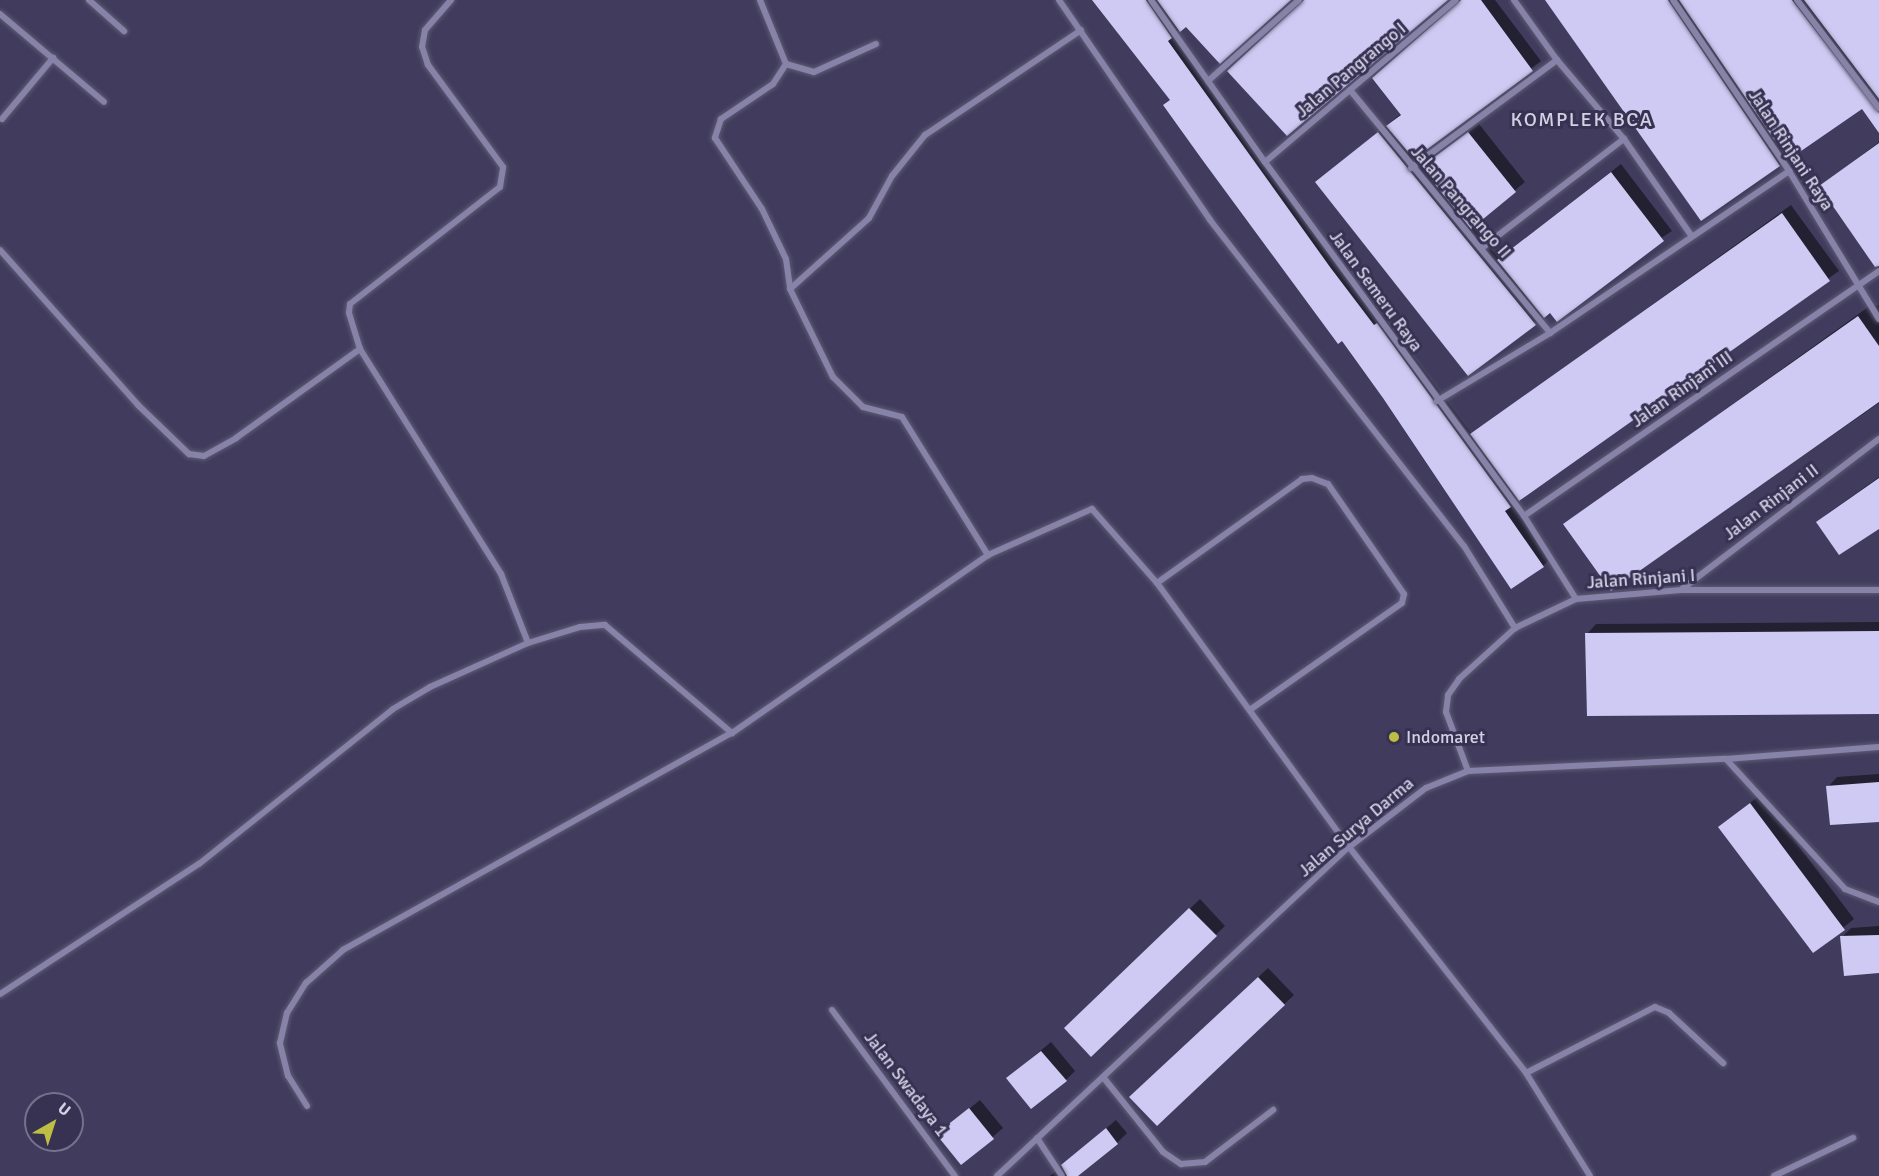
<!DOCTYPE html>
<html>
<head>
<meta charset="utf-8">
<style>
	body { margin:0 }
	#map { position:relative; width:1879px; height:1176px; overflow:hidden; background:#413c5d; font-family:Signika,sans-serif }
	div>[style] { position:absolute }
	.shadow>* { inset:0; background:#0007 }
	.building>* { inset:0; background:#cfcaf3 }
	.roads { filter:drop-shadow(0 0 2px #5e5a75) drop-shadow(0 0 2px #5e5a75) }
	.minor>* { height:6px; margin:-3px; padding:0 3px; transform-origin:3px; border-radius:3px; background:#8782a8 }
	.dots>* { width:16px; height:16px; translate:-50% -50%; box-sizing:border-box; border:3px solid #373152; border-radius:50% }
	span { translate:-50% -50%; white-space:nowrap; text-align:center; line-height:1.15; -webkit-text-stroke:6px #373152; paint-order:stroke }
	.street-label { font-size:18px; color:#d2d0e5 }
	.poi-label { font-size:18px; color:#d2d0e5 }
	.left { translate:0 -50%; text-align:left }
	.neighbourhood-label { font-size:20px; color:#d2d0e5; letter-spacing:1.5px }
	.north { position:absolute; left:24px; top:1092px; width:60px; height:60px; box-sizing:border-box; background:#373152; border:2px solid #75718d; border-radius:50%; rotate:39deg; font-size:16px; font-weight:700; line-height:24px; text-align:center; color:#d2d0e5 }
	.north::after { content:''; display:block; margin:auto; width:21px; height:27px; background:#bcbf44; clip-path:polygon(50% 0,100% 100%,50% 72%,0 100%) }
</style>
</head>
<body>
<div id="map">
	<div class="shadow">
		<i style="clip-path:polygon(1094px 0,1289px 0,1186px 25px,1176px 32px,1339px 258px,1472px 434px,1791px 205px,1839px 271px,1518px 497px,1514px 502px,1552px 557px,1543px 566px,1384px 397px,1171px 99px)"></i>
		<i style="clip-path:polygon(1460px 0,1495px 0,1541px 61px,1415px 157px,1423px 167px,1479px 124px,1525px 182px,1472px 226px,1499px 259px,1621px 164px,1672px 231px,1544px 315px,1468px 374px,1325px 176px,1402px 113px)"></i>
		<i style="clip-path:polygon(1546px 0,1879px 0,1879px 130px,1862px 106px,1779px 165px)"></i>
		<i style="clip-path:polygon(1879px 142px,1879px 249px,1821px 186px)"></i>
		<i style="clip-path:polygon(1879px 305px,1879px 403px,1611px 589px,1565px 524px,1867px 308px)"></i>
		<i style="clip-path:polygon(1879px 477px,1879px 529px,1818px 522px,1827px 514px)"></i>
		<i style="clip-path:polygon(1879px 622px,1879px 712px,1587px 634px,1596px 624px)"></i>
		<i style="clip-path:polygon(1879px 774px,1879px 821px,1828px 787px,1837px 777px)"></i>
		<i style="clip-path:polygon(1760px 795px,1854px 919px,1814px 951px,1720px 827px)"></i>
		<i style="clip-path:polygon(1200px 899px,1225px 926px,1091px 1055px,1066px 1028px)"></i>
		<i style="clip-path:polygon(1879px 926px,1879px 971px,1842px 937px,1851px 928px)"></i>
		<i style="clip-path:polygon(1268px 968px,1294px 995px,1157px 1124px,1141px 1088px)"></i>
		<i style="clip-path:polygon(1051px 1042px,1075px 1071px,1066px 1080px,1008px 1078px)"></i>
		<i style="clip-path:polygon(980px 1100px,1003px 1128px,962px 1163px,938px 1134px)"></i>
		<i style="clip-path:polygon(1116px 1120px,1127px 1133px,1117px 1143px,1076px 1176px,1050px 1176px)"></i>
	</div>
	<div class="building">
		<i style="clip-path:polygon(1092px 0,1146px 0,1172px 38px,1168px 41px,1330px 267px,1374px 325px,1377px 323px,1511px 507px,1505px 511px,1544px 567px,1511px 589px,1383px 398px,1342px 341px,1338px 344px,1201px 158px,1163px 105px,1170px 100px)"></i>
		<i style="clip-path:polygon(1157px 0,1291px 0,1220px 64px,1186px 27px,1180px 32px)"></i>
		<i style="clip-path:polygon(1304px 0,1448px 0,1287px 136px,1227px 71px)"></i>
		<i style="clip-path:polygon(1461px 0,1481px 0,1533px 71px,1414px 159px,1386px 126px,1401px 115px,1372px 78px)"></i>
		<i style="clip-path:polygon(1545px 0,1668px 0,1780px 166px,1701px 221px)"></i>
		<i style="clip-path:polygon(1679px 0,1792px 0,1879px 113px,1879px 133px,1862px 109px,1788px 160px)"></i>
		<i style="clip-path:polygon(1804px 0,1879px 0,1879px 99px)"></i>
		<i style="clip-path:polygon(1378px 132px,1536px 325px,1468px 376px,1315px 182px)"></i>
		<i style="clip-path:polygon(1468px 132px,1516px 192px,1471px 229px,1421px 167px)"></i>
		<i style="clip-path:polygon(1879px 143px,1879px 266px,1875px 267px,1819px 186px)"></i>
		<i style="clip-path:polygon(1611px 172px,1664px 241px,1557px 322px,1550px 313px,1544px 318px,1497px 260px)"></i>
		<i style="clip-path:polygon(1782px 213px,1830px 281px,1519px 501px,1470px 434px)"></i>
		<i style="clip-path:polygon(1858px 316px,1879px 346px,1879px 402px,1611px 591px,1563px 524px)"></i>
		<i style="clip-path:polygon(1879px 478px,1879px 529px,1839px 555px,1816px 522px)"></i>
		<i style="clip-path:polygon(1879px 631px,1879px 714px,1587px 716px,1585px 633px)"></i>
		<i style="clip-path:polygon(1879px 782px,1879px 822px,1830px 825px,1826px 786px)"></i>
		<i style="clip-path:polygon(1750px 803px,1845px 930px,1813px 953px,1718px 827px)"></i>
		<i style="clip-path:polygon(1189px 908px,1217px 936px,1091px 1057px,1064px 1028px)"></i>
		<i style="clip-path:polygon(1879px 935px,1879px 973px,1844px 976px,1840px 936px)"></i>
		<i style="clip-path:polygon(1258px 977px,1285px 1005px,1157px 1126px,1129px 1097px)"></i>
		<i style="clip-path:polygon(1041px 1051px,1067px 1081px,1031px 1109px,1006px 1078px)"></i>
		<i style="clip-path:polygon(969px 1108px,994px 1139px,961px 1165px,936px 1134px)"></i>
		<i style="clip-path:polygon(1106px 1128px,1118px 1144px,1078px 1176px,1067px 1176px,1061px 1165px)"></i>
	</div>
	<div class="roads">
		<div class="minor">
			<i style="left:89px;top:0;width:47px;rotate:41.5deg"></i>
			<i style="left:760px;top:0;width:69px;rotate:67.9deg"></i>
			<i style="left:786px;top:64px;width:24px;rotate:123deg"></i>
			<i style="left:773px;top:84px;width:63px;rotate:146.1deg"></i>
			<i style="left:721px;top:119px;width:20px;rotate:108deg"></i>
			<i style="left:715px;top:138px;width:85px;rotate:56.5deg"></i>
			<i style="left:762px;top:209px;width:55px;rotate:64.4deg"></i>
			<i style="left:786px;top:259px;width:30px;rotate:82deg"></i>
			<i style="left:790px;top:289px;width:98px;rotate:64deg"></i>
			<i style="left:833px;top:377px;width:42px;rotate:45deg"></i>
			<i style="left:863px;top:407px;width:40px;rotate:14.4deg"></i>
			<i style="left:902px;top:417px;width:163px;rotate:58.1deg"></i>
			<i style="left:988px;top:555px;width:114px;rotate:-23.9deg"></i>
			<i style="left:1092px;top:509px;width:98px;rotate:48.7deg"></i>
			<i style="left:1157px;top:583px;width:326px;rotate:54deg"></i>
			<i style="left:1349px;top:847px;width:287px;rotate:51.9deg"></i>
			<i style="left:1526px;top:1073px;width:121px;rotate:58.1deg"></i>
			<i style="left:1059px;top:0;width:267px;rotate:55.5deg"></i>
			<i style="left:1210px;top:220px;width:413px;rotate:52.1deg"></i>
			<i style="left:1464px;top:546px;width:97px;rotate:58.1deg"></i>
			<i style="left:1151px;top:0;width:198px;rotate:54.9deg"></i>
			<i style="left:1265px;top:162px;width:439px;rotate:53.8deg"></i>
			<i style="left:1524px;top:516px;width:98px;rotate:57.9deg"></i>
			<i style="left:1514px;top:0;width:74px;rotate:54.4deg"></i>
			<i style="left:1557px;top:60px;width:104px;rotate:49.7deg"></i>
			<i style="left:1624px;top:139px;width:117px;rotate:55.1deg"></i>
			<i style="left:1673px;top:0;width:207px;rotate:55.8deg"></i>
			<i style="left:1789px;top:171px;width:173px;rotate:58.7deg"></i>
			<i style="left:1797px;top:0;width:136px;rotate:52.8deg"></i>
			<i style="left:0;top:14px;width:136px;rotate:40.2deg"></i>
			<i style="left:786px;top:64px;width:29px;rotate:16deg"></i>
			<i style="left:814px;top:72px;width:68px;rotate:-24.3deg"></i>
			<i style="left:1208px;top:81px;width:122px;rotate:-41.7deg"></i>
			<i style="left:1350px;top:90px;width:315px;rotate:50.5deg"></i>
			<i style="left:2px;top:119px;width:80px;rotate:-50.1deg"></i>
			<i style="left:1265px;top:162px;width:250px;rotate:-40.3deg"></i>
			<i style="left:1411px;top:168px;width:182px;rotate:-36.5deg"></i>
			<i style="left:1483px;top:247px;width:178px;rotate:-37.5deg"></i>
			<i style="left:0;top:250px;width:208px;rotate:48.3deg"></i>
			<i style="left:138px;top:405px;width:71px;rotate:43.9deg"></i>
			<i style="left:189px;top:454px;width:15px;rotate:8deg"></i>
			<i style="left:204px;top:456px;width:37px;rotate:-29deg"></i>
			<i style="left:236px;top:438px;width:153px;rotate:-35.7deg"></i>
			<i style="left:360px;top:349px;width:266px;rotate:57.9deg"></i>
			<i style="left:501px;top:574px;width:74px;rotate:68.6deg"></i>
			<i style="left:790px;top:289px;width:106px;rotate:-41.9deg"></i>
			<i style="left:869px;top:218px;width:48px;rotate:-61.3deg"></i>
			<i style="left:892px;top:176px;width:53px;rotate:-51.2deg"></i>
			<i style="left:925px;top:135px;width:188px;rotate:-33.9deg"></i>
			<i style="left:360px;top:349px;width:38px;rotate:-107deg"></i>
			<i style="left:349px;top:313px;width:9px;rotate:-84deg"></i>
			<i style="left:350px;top:304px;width:190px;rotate:-38deg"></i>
			<i style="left:500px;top:187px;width:20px;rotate:-81deg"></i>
			<i style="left:503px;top:167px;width:127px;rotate:-126.3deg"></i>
			<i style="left:428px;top:65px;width:19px;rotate:-108deg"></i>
			<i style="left:422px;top:47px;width:17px;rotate:-80deg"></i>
			<i style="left:425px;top:30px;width:40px;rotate:-49deg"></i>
			<i style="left:1437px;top:401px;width:132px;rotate:-31deg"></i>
			<i style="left:1550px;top:333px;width:289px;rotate:-34.1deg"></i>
			<i style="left:1524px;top:516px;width:431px;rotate:-34.6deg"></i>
			<i style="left:1157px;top:583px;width:178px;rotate:-35.6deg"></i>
			<i style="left:1302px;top:479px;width:10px;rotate:-6deg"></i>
			<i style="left:1312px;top:478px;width:17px;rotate:21deg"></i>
			<i style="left:1328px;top:484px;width:134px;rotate:55.4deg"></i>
			<i style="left:1404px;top:594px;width:9px;rotate:103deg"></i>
			<i style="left:1402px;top:603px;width:184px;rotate:144.9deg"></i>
			<i style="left:1682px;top:589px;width:248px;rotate:-37.3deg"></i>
			<i style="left:1726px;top:759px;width:176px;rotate:47.5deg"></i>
			<i style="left:1845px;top:889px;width:36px;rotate:21deg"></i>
			<i style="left:1468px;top:771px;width:63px;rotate:-110.4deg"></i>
			<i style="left:1446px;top:712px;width:17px;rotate:-83deg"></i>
			<i style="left:1448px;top:695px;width:19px;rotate:-55deg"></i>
			<i style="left:1459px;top:679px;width:76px;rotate:-42.3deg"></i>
			<i style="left:1515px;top:628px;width:68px;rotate:-25.4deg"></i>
			<i style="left:1576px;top:599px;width:105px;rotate:-4.9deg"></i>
			<i style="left:1681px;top:590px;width:198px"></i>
			<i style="left:0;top:994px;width:238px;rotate:-33.2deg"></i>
			<i style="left:199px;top:864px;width:248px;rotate:-38.6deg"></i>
			<i style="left:393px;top:709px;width:43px;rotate:-30.7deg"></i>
			<i style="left:430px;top:687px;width:107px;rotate:-24.2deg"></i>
			<i style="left:528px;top:643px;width:54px;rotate:-17.1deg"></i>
			<i style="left:580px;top:627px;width:25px;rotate:-5deg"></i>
			<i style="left:605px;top:625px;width:167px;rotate:40.4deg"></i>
			<i style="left:832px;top:1010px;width:207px;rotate:53.5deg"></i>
			<i style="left:1526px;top:1073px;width:145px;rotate:-27.1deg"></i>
			<i style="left:1655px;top:1007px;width:15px;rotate:23deg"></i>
			<i style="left:1669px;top:1013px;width:74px;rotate:42.8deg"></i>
			<i style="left:1103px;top:1077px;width:96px;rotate:51.3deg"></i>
			<i style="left:1163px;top:1152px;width:22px;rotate:34deg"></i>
			<i style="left:1181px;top:1164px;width:24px;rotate:-5deg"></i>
			<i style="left:1205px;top:1162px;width:86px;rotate:-37.4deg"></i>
			<i style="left:307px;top:1106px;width:36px;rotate:-122deg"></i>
			<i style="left:288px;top:1076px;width:34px;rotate:-104deg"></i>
			<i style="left:280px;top:1043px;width:31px;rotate:-77deg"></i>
			<i style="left:287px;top:1013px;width:36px;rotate:-58deg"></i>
			<i style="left:306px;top:983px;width:50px;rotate:-41.7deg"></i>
			<i style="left:343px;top:950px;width:445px;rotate:-29.2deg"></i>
			<i style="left:732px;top:733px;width:312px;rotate:-34.8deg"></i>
			<i style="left:1037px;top:1138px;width:45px;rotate:56.7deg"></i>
			<i style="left:997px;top:1176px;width:482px;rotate:-43.1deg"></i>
			<i style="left:1349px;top:847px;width:97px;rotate:-37.5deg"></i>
			<i style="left:1426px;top:788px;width:45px;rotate:-22deg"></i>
			<i style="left:1468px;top:771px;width:258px;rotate:-2.7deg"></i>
			<i style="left:1726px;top:759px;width:153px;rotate:-4.5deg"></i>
			<i style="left:1774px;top:1176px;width:88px;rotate:-25.7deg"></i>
		</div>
	</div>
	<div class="dots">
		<i style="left:1394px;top:737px;background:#bcbf44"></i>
	</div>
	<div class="street-label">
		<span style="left:1351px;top:70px;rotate:-40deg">Jalan Pangrango I</span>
		<span style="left:1791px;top:150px;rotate:57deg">Jalan Rinjani Raya</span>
		<span style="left:1461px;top:202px;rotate:49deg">Jalan Pangrango II</span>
		<span style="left:1376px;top:291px;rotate:54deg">Jalan Semeru Raya</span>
		<span style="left:1682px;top:389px;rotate:-35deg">Jalan Rinjani III</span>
		<span style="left:1771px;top:502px;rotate:-37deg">Jalan Rinjani II</span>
		<span style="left:1641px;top:579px;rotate:-4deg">Jalan Rinjani I</span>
		<span style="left:1356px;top:827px;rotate:-40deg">Jalan Surya Darma</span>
		<span style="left:906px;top:1084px;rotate:53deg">Jalan Swadaya 1</span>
	</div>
	<div class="poi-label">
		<span class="left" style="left:1406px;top:737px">Indomaret</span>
	</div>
	<div class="neighbourhood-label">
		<span style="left:1582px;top:119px">KOMPLEK BCA</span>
	</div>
	<div class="north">U</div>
</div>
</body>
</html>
